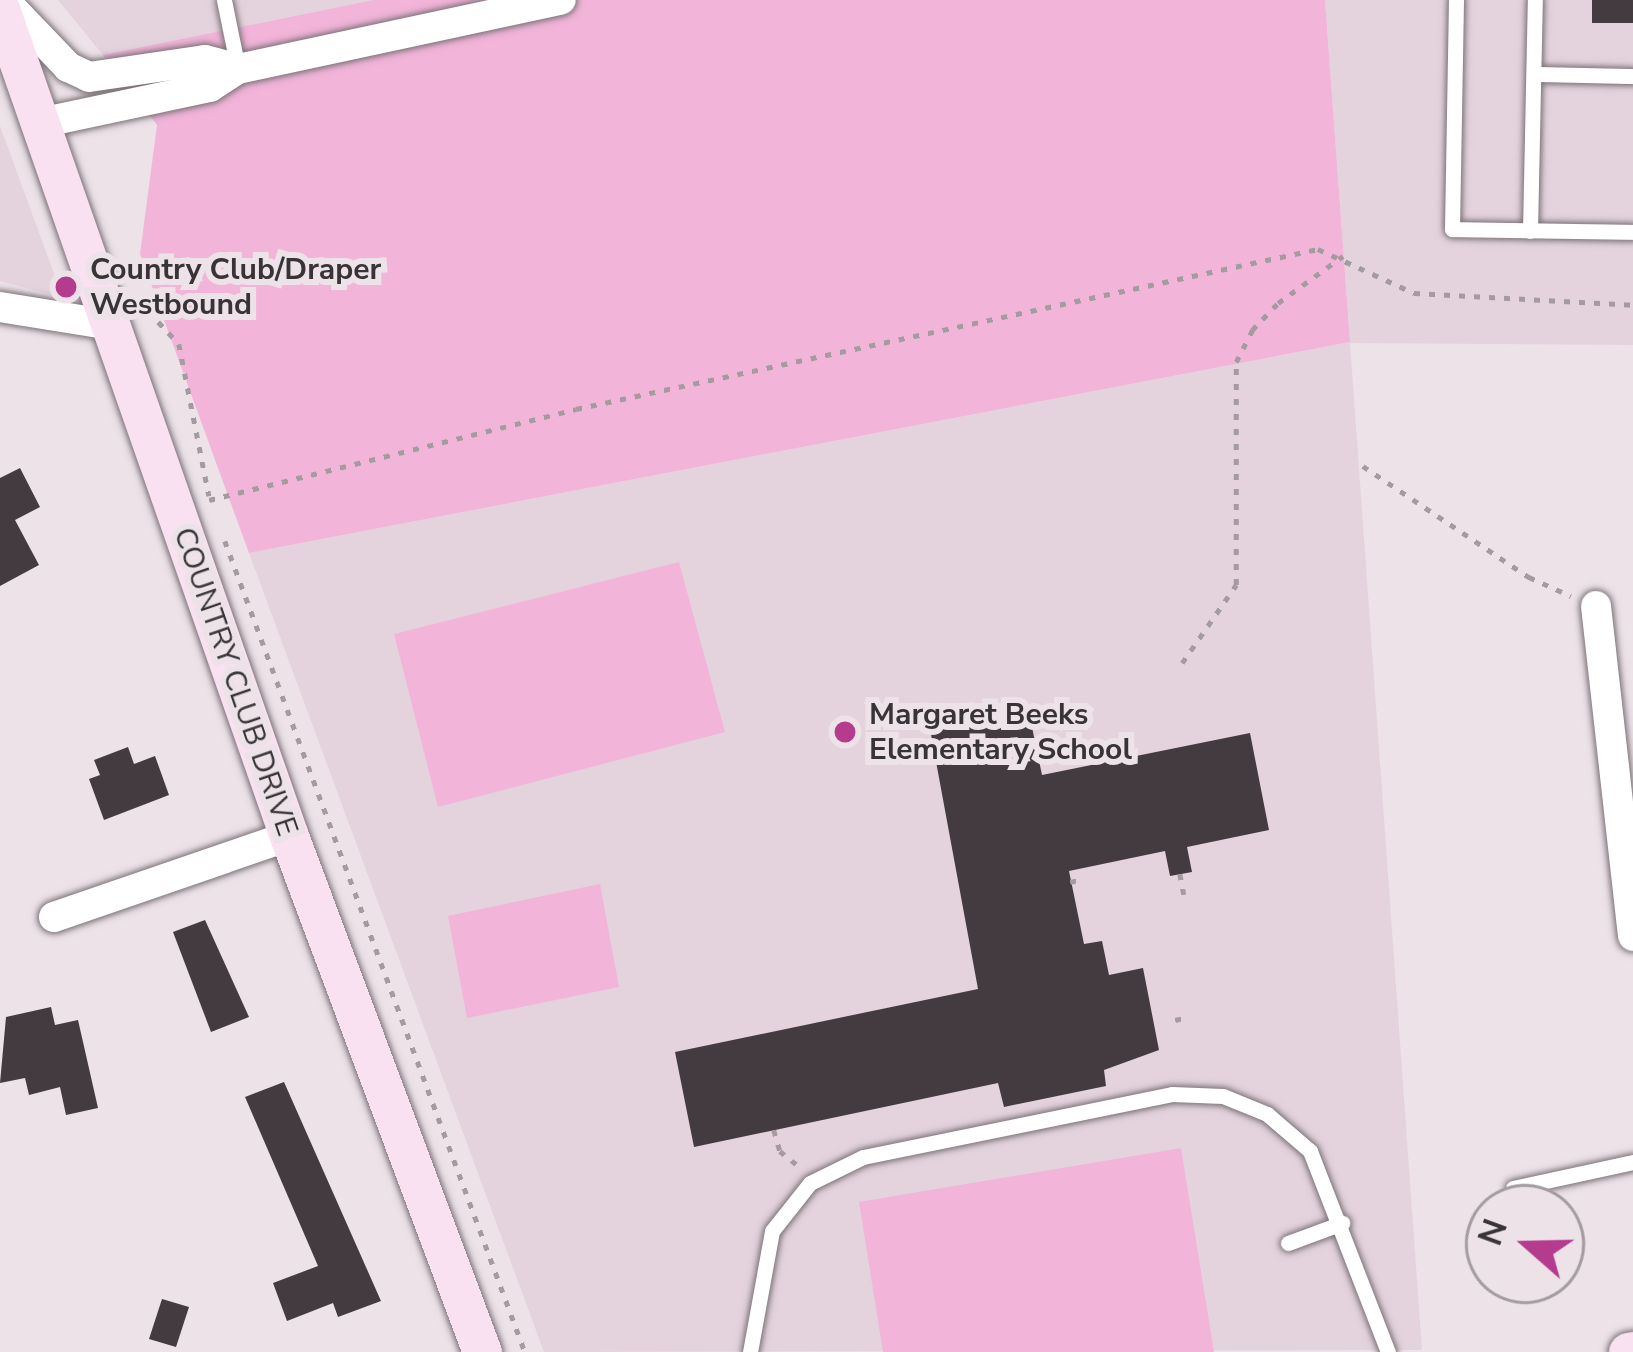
<!DOCTYPE html>
<html>
<head>
<meta charset="utf-8">
<style>
	body { margin:0 }
	#map { position:relative; width:1633px; height:1352px; overflow:hidden; background:#ece2e8; font-family:"Nunito Sans",sans-serif }
	div>[style] { position:absolute }
	.built>* { inset:0; background:#e4d3dd }
	.green>* { inset:0; background:#f2b4d9 }
	.building>* { inset:0; background:#433b3f }
	.path>* { height:4.5px; margin-top:-2.25px; transform-origin:0; background:repeating-linear-gradient(90deg,#a39ba0 0 6px,transparent 0 15px) }
	.roads { filter:drop-shadow(0 0 3px #7c7378) drop-shadow(0 0 3px #7c7378) }
	.lane>* { height:15px; margin:-7.5px; padding:0 7.5px; transform-origin:7.5px; border-radius:7.5px; background:#fff }
	.street>* { height:30px; margin:-15px; padding:0 15px; transform-origin:15px; border-radius:15px; background:#fff }
	.secondary>* { height:39px; margin:-19.5px; padding:0 19.5px; transform-origin:19.5px; border-radius:19.5px; background:#fae1f1 }
	.dots>* { width:33px; height:33px; translate:-50% -50%; box-sizing:border-box; border:6px solid #ece2e8; border-radius:50% }
	span { translate:-50% -50%; white-space:nowrap; text-align:center; line-height:1.15; -webkit-text-stroke:12px #ece2e8; paint-order:stroke }
	.poi-label { font-size:30px; color:#373336; font-weight:700 }
	.left { translate:0 -50%; text-align:left }
	.street-label { font-size:30px; color:#373336 }
	.north { position:absolute; left:1465px; top:1184px; width:120px; height:120px; box-sizing:border-box; background:#ece2e8; border:3px solid #a49ca1; border-radius:50%; rotate:290deg; font-size:33px; font-weight:700; line-height:48px; text-align:center; color:#373336 }
	.north::after { content:''; display:block; margin:auto; width:42px; height:54px; background:#b53b8f; clip-path:polygon(50% 0,100% 100%,50% 72%,0 100%) }
</style>
</head>
<body>
<div id="map">
	<div class="built">
		<i style="clip-path:polygon(58px 0,373px 0,103px 55px)"></i>
		<i style="clip-path:polygon(1325px 0,1633px 0,1633px 345px,1350px 343px,1422px 1350px,544px 1352px,249px 553px,1350px 342px)"></i>
		<i style="clip-path:polygon(0 126px,63px 298px,0 281px)"></i>
	</div>
	<div class="green">
		<i style="clip-path:polygon(373px 0,1325px 0,1350px 342px,249px 553px,140px 254px,157px 125px,103px 55px)"></i>
		<i style="clip-path:polygon(679px 562px,725px 732px,438px 807px,394px 634px)"></i>
		<i style="clip-path:polygon(600px 884px,619px 987px,467px 1018px,448px 916px)"></i>
		<i style="clip-path:polygon(1181px 1148px,1214px 1352px,883px 1352px,859px 1202px)"></i>
	</div>
	<div class="building">
		<i style="clip-path:polygon(1592px 0,1633px 0,1633px 23px,1592px 23px)"></i>
		<i style="clip-path:polygon(20px 468px,40px 507px,15px 520px,39px 565px,0 586px,0 478px)"></i>
		<i style="clip-path:polygon(1028px 708px,1042px 775px,1250px 733px,1269px 830px,1187px 847px,1192px 872px,1170px 876px,1165px 851px,1069px 871px,1084px 944px,1102px 941px,1109px 975px,1143px 968px,1159px 1050px,1104px 1070px,1106px 1086px,1004px 1107px,998px 1083px,694px 1147px,675px 1052px,978px 989px,930px 729px)"></i>
		<i style="clip-path:polygon(128px 747px,134px 764px,155px 756px,169px 795px,104px 820px,89px 779px,100px 775px,94px 760px)"></i>
		<i style="clip-path:polygon(205px 920px,249px 1017px,211px 1032px,173px 932px)"></i>
		<i style="clip-path:polygon(51px 1007px,55px 1025px,78px 1020px,98px 1108px,66px 1115px,60px 1087px,29px 1095px,25px 1078px,0 1083px,6px 1017px)"></i>
		<i style="clip-path:polygon(284px 1082px,381px 1301px,338px 1317px,333px 1303px,287px 1321px,273px 1283px,318px 1266px,245px 1097px)"></i>
		<i style="clip-path:polygon(162px 1299px,189px 1307px,176px 1347px,149px 1339px)"></i>
	</div>
	<div class="path">
		<i style="left:138px;top:300px;width:60px;rotate:47deg"></i>
		<i style="left:179px;top:344px;width:155px;rotate:78.8deg"></i>
		<i style="left:1363px;top:466px;width:200px;rotate:33.8deg"></i>
		<i style="left:1529px;top:577px;width:46px;rotate:24.3deg"></i>
		<i style="left:209px;top:500px;width:378px;rotate:-13.9deg"></i>
		<i style="left:576px;top:409px;width:759px;rotate:-12.17deg"></i>
		<i style="left:1318px;top:249px;width:106px;rotate:24.6deg"></i>
		<i style="left:1414px;top:293px;width:219px;rotate:3.1deg"></i>
		<i style="left:225px;top:541px;width:865px;rotate:69.7deg"></i>
		<i style="left:1182px;top:663px;width:95px;rotate:-55.3deg"></i>
		<i style="left:1236px;top:585px;width:223px;rotate:-90deg"></i>
		<i style="left:1236px;top:362px;width:36px;rotate:-63deg"></i>
		<i style="left:1252px;top:330px;width:37px;rotate:-46deg"></i>
		<i style="left:1278px;top:303px;width:80px;rotate:-35.9deg"></i>
		<i style="left:1180px;top:874px;width:21px;rotate:79deg"></i>
		<i style="left:1070px;top:882px;width:13px;rotate:-13deg"></i>
		<i style="left:1175px;top:1020px;width:13px;rotate:-13deg"></i>
		<i style="left:774px;top:1130px;width:22px;rotate:74deg"></i>
		<i style="left:780px;top:1151px;width:21px;rotate:39deg"></i>
	</div>
	<div class="roads">
		<div class="lane">
			<i style="left:224px;top:0;width:70px;rotate:78.5deg"></i>
			<i style="left:1456px;top:0;width:229px;rotate:91deg"></i>
			<i style="left:1452px;top:229px;width:181px;rotate:0.9deg"></i>
			<i style="left:1534px;top:74px;width:99px;rotate:1.2deg"></i>
			<i style="left:1530px;top:231px;width:231px;rotate:-88.8deg"></i>
			<i style="left:1513px;top:1188px;width:123px;rotate:-12.2deg"></i>
			<i style="left:1288px;top:1243px;width:58px;rotate:-20.3deg"></i>
			<i style="left:750px;top:1352px;width:123px;rotate:-79.7deg"></i>
			<i style="left:772px;top:1231px;width:61px;rotate:-51.6deg"></i>
			<i style="left:810px;top:1183px;width:59px;rotate:-26.1deg"></i>
			<i style="left:863px;top:1157px;width:315px;rotate:-11.5deg"></i>
			<i style="left:1172px;top:1094px;width:51px;rotate:2.2deg"></i>
			<i style="left:1223px;top:1096px;width:48px;rotate:22.2deg"></i>
			<i style="left:1267px;top:1114px;width:57px;rotate:40.7deg"></i>
			<i style="left:1310px;top:1151px;width:216px;rotate:68.8deg"></i>
		</div>
		<div class="street">
			<i style="left:4px;top:0;width:93px;rotate:46.3deg"></i>
			<i style="left:68px;top:67px;width:23px;rotate:25deg"></i>
			<i style="left:89px;top:77px;width:117px;rotate:-8.3deg"></i>
			<i style="left:205px;top:60px;width:34px;rotate:15deg"></i>
			<i style="left:40px;top:123px;width:174px;rotate:-12deg"></i>
			<i style="left:210px;top:87px;width:33px;rotate:-33deg"></i>
			<i style="left:238px;top:69px;width:330px;rotate:-12.1deg"></i>
			<i style="left:0;top:307px;width:112px;rotate:9.2deg"></i>
			<i style="left:1596px;top:606px;width:332px;rotate:83.6deg"></i>
			<i style="left:54px;top:917px;width:249px;rotate:-19deg"></i>
		</div>
		<div class="secondary">
			<i style="left:0;top:9px;width:876px;rotate:70.74deg"></i>
			<i style="left:289px;top:836px;width:551px;rotate:69.49deg"></i>
			<i style="left:1628px;top:1352px;width:5px;rotate:-11deg"></i>
		</div>
	</div>
	<div class="dots">
		<i style="left:66px;top:287px;background:#b53b8f"></i>
		<i style="left:845px;top:732px;background:#b53b8f"></i>
	</div>
	<div class="poi-label">
		<span class="left" style="left:90px;top:287px">Country Club/Draper<br>Westbound</span>
		<span class="left" style="left:869px;top:732px">Margaret Beeks<br>Elementary School</span>
	</div>
	<div class="street-label">
		<span style="left:235px;top:682px;rotate:71deg">COUNTRY CLUB DRIVE</span>
	</div>
	<div class="north">N</div>
</div>
</body>
</html>
